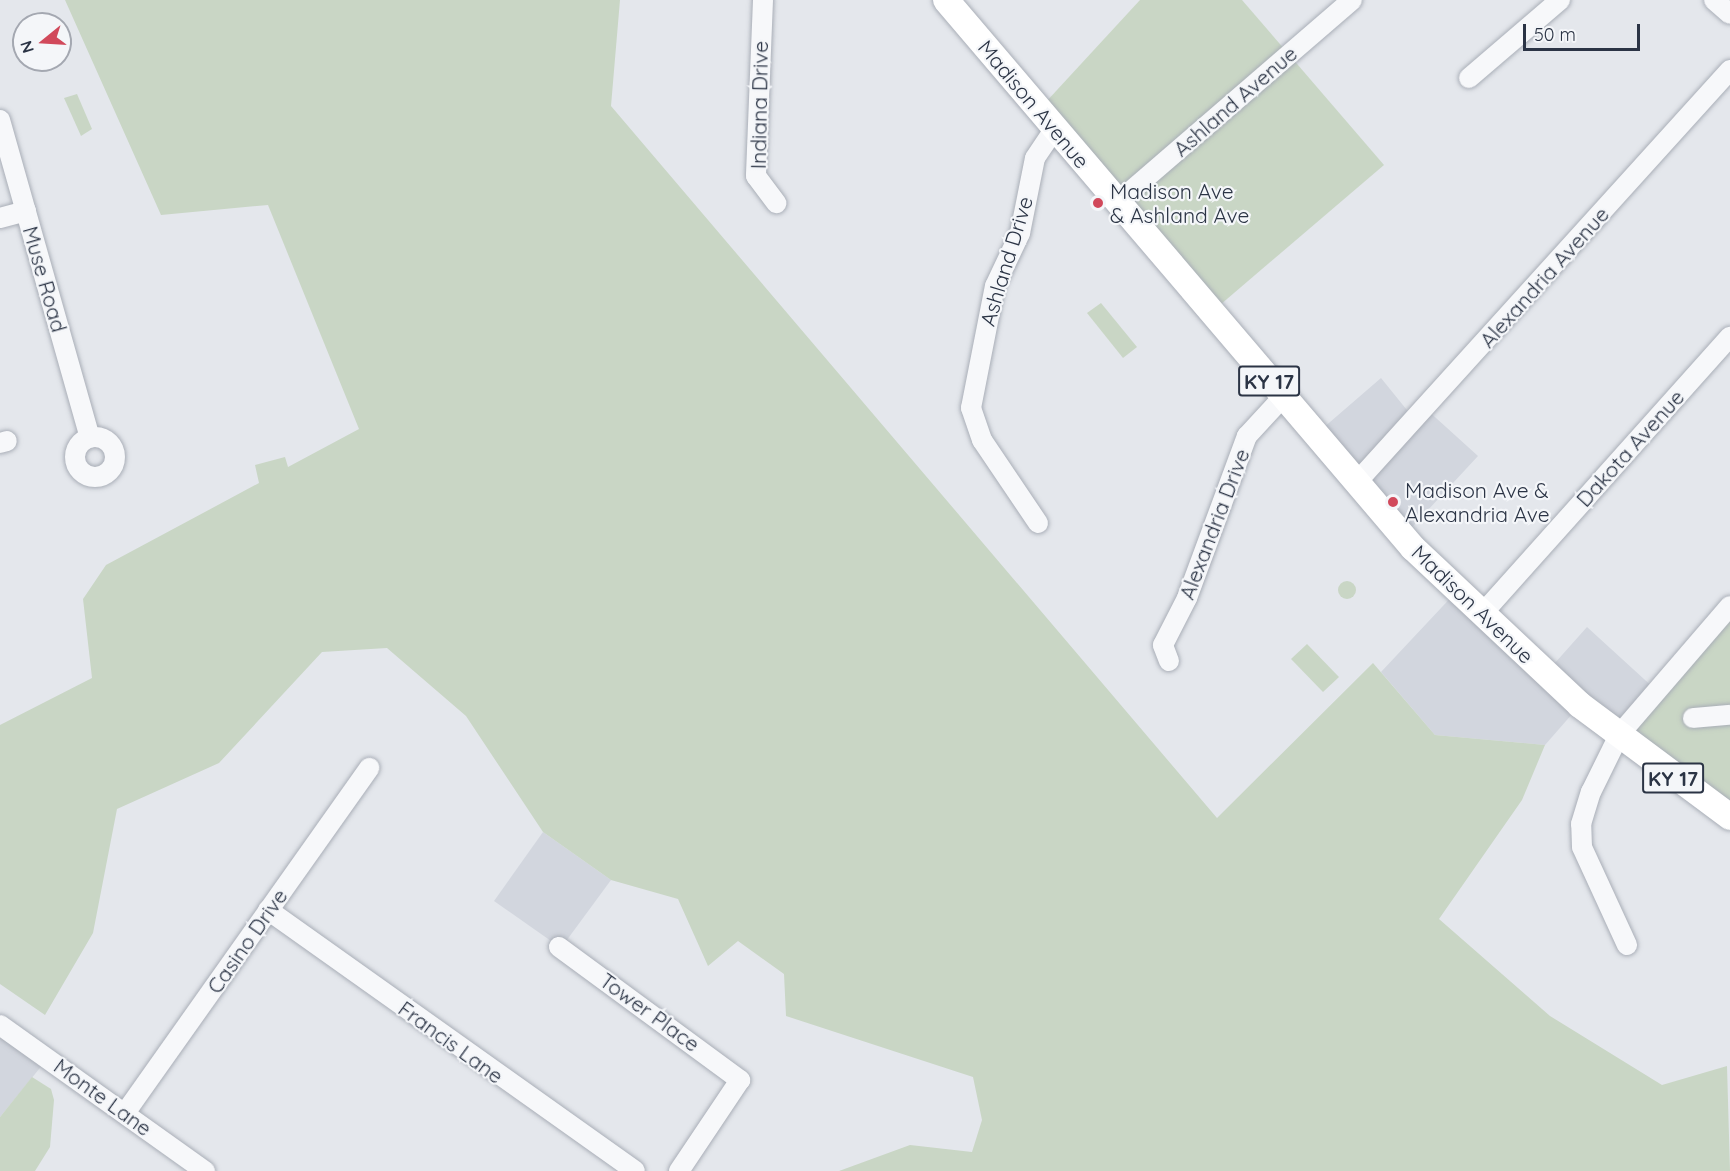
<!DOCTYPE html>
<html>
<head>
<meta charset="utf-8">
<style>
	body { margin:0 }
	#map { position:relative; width:1730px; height:1171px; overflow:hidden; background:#e4e7ec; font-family:Quicksand,sans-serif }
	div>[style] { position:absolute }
	.built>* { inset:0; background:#d2d6de }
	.green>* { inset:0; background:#c9d6c5 }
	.round { border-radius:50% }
	.roads { filter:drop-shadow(0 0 2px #a9aeb7) drop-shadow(0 0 2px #a9aeb7) }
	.minor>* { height:20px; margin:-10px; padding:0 10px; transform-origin:10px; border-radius:10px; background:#f7f8fa }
	.minor>.ring { margin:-10px; padding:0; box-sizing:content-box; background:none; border:20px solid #f7f8fa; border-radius:50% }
	.major>* { height:26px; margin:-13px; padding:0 13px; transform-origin:13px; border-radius:13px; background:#fff }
	.dots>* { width:16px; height:16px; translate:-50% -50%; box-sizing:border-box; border:3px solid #f4f6f9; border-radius:50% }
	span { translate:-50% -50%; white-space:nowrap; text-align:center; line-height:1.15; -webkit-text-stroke:4.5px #f4f6f9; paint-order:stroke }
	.shield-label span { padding:2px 4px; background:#f4f6f9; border:2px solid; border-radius:4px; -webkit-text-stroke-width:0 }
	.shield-label { font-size:20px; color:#2b3445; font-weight:700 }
	.street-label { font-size:21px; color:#2b3445 }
	.poi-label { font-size:21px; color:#2b3445 }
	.left { translate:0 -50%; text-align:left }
	.north { position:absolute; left:12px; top:12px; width:60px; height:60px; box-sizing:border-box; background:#f4f6f9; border:2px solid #a4a8b1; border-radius:50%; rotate:252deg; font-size:16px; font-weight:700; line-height:24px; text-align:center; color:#2b3445 }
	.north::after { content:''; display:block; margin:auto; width:21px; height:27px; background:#d1495b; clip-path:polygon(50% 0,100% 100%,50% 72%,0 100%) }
	.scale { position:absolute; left:1523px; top:24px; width:117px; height:27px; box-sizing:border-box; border:3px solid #2b3445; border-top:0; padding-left:8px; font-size:18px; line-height:21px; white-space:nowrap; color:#2b3445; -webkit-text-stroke:4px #f4f6f9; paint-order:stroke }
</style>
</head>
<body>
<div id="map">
	<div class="built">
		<i style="clip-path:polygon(1381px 378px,1415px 420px,1425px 408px,1478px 456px,1403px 537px,1315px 435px)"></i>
		<i style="clip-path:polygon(1457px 591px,1546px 673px,1587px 627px,1656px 690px,1619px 735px,1580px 705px,1545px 745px,1435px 735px,1381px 672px)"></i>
		<i style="clip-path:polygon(543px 832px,611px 880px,561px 948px,494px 901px)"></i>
		<i style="clip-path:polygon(0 1025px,48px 1058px,0 1117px)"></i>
	</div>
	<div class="green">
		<i style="clip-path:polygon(65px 0,620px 0,611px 106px,1217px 818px,1373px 663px,1435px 735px,1545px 745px,1522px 800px,1439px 919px,1550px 1016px,1662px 1085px,1727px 1066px,1730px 1171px,839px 1171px,910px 1145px,972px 1152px,982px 1120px,973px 1077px,786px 1016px,784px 974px,738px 941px,708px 966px,678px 899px,611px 880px,543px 832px,466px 716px,387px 648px,322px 652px,219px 763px,117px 809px,93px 933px,45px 1015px,0 984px,0 725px,92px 678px,83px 599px,106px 565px,259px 483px,255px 465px,285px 457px,288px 467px,359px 429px,268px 205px,161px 215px)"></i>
		<i style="clip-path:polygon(1140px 0,1242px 0,1384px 165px,1220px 305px,1045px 103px)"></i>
		<i style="clip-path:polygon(77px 94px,92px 129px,81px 136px,64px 98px)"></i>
		<i style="clip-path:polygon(1101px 303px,1137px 347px,1123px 358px,1087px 313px)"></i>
		<i class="round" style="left:1338px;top:581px;width:18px;height:18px"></i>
		<i style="clip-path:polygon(1730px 606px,1730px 817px,1619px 735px)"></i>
		<i style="clip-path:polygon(1307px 644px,1339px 677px,1323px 692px,1291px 659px)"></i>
		<i style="clip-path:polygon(32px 1077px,51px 1089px,54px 1100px,50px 1147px,35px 1171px,0 1171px,0 1117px)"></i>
	</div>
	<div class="roads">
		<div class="minor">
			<i style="left:763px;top:0;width:176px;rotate:92.3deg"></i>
			<i style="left:756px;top:176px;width:34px;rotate:53deg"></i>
			<i style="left:1714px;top:0;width:21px;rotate:41deg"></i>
			<i style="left:1469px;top:78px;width:120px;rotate:-40.6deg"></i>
			<i style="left:0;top:120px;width:330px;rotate:74.2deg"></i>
			<i style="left:1118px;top:202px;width:309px;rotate:-40.8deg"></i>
			<i style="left:0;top:218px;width:27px;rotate:-15deg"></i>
			<i class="ring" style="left:75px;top:437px;width:20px;height:20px"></i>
			<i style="left:0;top:443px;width:7px;rotate:-16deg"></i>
			<i style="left:1356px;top:483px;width:557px;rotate:-47.84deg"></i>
			<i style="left:1038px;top:523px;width:100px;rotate:-124deg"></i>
			<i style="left:982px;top:440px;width:34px;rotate:-109deg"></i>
			<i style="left:971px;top:408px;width:124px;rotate:-78.9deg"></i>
			<i style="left:995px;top:286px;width:59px;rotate:-64.7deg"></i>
			<i style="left:1020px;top:233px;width:76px;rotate:-78.7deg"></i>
			<i style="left:1035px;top:158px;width:36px;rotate:-56deg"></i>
			<i style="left:1482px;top:614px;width:372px;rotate:-48.2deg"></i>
			<i style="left:1169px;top:661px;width:17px;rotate:-111deg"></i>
			<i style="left:1163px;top:645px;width:53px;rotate:-62.9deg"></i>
			<i style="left:1187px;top:598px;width:173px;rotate:-69.7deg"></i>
			<i style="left:1247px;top:436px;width:53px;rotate:-47.3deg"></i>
			<i style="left:1693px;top:718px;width:37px;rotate:-5deg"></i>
			<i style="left:268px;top:910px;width:450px;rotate:35.4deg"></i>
			<i style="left:1627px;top:945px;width:108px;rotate:-114.7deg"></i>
			<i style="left:1582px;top:847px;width:23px;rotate:-92deg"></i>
			<i style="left:1581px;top:824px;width:34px;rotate:-73deg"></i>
			<i style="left:1591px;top:792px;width:64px;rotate:-63.8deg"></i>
			<i style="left:1619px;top:735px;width:170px;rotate:-49.3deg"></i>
			<i style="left:559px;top:947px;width:225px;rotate:36.3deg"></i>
			<i style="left:740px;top:1080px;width:110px;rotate:123.8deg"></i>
			<i style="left:0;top:1025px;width:252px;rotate:35.5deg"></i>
			<i style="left:125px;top:1113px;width:423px;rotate:-54.7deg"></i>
		</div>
		<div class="major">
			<i style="left:946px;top:0;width:720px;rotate:49.56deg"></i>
			<i style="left:1413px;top:548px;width:229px;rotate:43.2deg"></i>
			<i style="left:1580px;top:705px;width:187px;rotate:36.7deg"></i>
		</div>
	</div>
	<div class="dots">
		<i style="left:1098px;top:203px;background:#d1495b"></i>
		<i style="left:1393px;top:502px;background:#d1495b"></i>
	</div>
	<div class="shield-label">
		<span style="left:1269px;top:381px">KY 17</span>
		<span style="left:1673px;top:778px">KY 17</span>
	</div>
	<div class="street-label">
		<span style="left:1235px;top:101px;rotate:-41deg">Ashland Avenue</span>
		<span style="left:1034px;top:104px;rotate:50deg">Madison Avenue</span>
		<span style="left:759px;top:105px;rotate:-89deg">Indiana Drive</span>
		<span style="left:1006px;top:261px;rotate:-73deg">Ashland Drive</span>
		<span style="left:1544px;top:277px;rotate:-48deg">Alexandria Avenue</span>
		<span style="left:45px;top:279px;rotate:74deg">Muse Road</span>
		<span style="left:1630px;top:448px;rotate:-48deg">Dakota Avenue</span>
		<span style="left:1214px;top:524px;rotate:-69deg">Alexandria Drive</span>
		<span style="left:1473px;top:604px;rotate:44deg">Madison Avenue</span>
		<span style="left:247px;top:941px;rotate:-55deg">Casino Drive</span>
		<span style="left:650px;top:1012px;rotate:36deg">Tower Place</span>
		<span style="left:451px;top:1042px;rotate:36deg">Francis Lane</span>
		<span style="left:103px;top:1097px;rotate:36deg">Monte Lane</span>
	</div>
	<div class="poi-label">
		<span class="left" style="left:1110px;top:203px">Madison Ave<br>&amp; Ashland Ave</span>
		<span class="left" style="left:1405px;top:502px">Madison Ave &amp;<br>Alexandria Ave</span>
	</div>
	<div class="north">N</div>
	<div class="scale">50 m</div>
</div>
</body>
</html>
